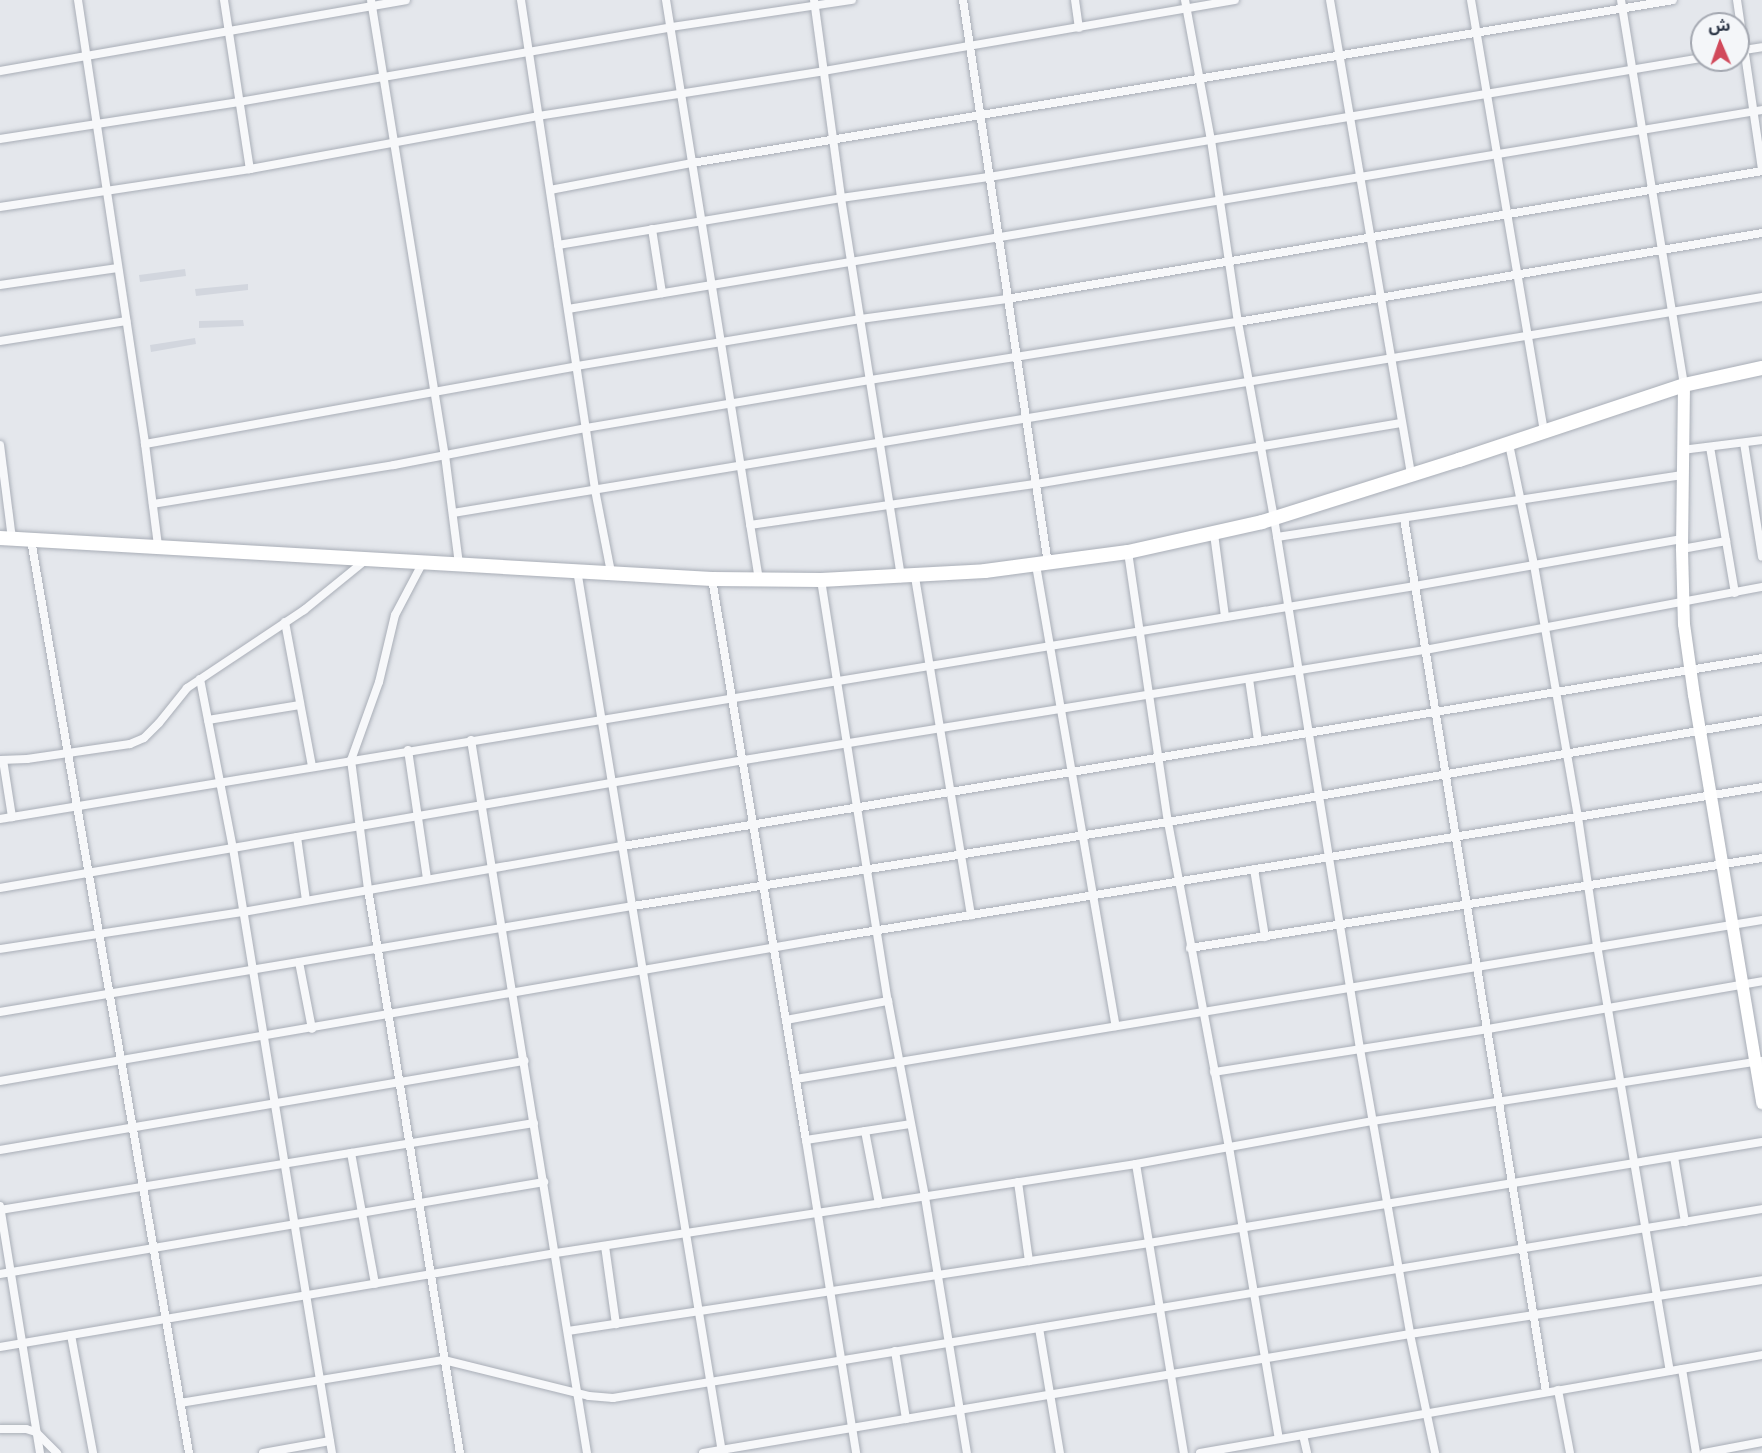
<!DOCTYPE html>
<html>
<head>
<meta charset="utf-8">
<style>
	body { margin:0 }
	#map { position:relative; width:1762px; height:1453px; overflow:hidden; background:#e4e7ec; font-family:"Nunito Sans","Noto Sans Arabic",sans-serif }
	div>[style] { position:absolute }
	.built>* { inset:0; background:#d2d6de }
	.roads { filter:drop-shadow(0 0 2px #a9aeb7) drop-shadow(0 0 2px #a9aeb7) }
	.street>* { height:8px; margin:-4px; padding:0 4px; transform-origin:4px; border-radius:4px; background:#f7f8fa }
	.secondary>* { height:12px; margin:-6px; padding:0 6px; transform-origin:6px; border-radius:6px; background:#fff }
	.primary>* { height:14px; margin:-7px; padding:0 7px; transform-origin:7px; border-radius:7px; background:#fff }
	span { translate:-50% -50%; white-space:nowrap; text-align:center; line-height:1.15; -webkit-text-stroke:5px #f4f6f9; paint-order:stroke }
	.north { position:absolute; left:1690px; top:12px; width:60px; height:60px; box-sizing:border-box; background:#f4f6f9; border:2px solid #a4a8b1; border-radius:50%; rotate:358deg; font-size:16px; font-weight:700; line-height:24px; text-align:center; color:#2b3445 }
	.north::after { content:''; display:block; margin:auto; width:21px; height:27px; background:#d1495b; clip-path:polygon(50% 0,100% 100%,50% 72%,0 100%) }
</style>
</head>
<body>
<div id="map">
	<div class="built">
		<i style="clip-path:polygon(185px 269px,186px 276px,140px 282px,139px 275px)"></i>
		<i style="clip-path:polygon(248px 284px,248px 290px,196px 296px,195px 289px)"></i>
		<i style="clip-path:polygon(243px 320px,244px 326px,199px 328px,199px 321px)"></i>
		<i style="clip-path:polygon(195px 338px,196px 344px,151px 352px,150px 345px)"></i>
	</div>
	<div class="roads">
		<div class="street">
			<i style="left:78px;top:0;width:449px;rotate:81.4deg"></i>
			<i style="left:145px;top:444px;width:103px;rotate:82.7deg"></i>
			<i style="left:224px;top:0;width:171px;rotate:81.3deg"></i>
			<i style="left:371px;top:0;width:461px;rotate:80.8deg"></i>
			<i style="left:445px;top:455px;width:110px;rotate:82.7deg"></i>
			<i style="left:521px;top:0;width:496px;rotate:81.4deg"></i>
			<i style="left:595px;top:490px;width:84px;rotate:79deg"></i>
			<i style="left:666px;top:0;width:587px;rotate:80.89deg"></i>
			<i style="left:814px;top:0;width:200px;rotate:82.2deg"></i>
			<i style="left:841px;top:198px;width:385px;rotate:81deg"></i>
			<i style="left:963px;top:0;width:570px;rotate:81.43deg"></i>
			<i style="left:1075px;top:0;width:28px;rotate:82deg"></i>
			<i style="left:1185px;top:0;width:142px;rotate:79.5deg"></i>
			<i style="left:1211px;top:140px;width:184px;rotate:81.6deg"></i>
			<i style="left:1238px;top:322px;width:199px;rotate:79.6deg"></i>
			<i style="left:1274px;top:518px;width:538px;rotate:80.8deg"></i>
			<i style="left:1360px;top:1049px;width:289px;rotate:80deg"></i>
			<i style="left:1410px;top:1334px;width:122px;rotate:78.1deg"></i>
			<i style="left:1330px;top:0;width:483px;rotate:80.3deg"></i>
			<i style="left:1471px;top:0;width:438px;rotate:80.4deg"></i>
			<i style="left:1621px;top:0;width:390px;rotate:80.7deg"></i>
			<i style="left:1737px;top:0;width:172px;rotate:81.6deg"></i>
			<i style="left:1738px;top:51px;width:24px;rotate:-9deg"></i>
			<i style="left:0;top:71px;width:412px;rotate:-9.9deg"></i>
			<i style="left:0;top:139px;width:242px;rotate:-8.8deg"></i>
			<i style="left:239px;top:102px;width:438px;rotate:-9.8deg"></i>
			<i style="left:671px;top:27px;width:183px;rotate:-8.5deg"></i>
			<i style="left:550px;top:190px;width:145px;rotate:-10.8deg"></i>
			<i style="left:692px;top:163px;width:994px;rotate:-9.43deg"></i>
			<i style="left:0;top:207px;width:253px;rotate:-8.6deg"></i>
			<i style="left:250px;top:169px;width:293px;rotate:-10.4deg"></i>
			<i style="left:538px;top:116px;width:290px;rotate:-8.9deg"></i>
			<i style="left:824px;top:71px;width:417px;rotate:-9.8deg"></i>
			<i style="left:652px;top:229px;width:65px;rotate:81.1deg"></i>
			<i style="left:558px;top:245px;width:287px;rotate:-9.4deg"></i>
			<i style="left:841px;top:198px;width:149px;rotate:-8.1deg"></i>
			<i style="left:989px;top:177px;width:723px;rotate:-9.48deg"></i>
			<i style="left:0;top:285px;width:119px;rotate:-8.2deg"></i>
			<i style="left:568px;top:309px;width:1210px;rotate:-9.46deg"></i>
			<i style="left:0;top:341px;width:128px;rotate:-9deg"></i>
			<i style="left:1744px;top:443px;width:115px;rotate:81deg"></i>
			<i style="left:145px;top:444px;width:439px;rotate:-10.2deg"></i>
			<i style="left:577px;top:366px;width:288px;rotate:-9.4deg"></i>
			<i style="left:861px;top:319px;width:147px;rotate:-7.8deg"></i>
			<i style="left:1007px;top:299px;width:766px;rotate:-9.62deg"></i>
			<i style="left:1509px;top:444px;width:124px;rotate:78.3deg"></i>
			<i style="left:1534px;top:565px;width:256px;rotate:80.1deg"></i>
			<i style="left:1578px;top:817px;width:129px;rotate:81.6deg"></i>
			<i style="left:1597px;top:945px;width:432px;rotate:80.3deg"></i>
			<i style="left:0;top:445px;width:95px;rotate:82.7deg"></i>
			<i style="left:1710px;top:447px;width:148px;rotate:80.3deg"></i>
			<i style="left:1682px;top:450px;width:81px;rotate:-7.1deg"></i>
			<i style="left:153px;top:504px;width:244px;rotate:-9.2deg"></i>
			<i style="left:394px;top:465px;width:196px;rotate:-10.9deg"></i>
			<i style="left:586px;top:428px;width:288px;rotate:-9.6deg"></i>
			<i style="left:870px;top:380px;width:373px;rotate:-9deg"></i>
			<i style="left:1238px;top:322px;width:532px;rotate:-9.64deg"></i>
			<i style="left:453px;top:513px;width:1327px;rotate:-9.37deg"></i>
			<i style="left:1404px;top:518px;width:885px;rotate:80.77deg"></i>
			<i style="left:750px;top:525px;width:289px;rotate:-8.2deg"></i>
			<i style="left:1036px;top:484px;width:370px;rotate:-9.5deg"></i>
			<i style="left:1214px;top:534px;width:83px;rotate:82.4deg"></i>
			<i style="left:1277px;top:537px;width:410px;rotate:-8.7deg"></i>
			<i style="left:31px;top:540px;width:927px;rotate:80.18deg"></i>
			<i style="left:1682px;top:549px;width:45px;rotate:-10.3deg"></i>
			<i style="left:1128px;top:552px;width:273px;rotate:81.6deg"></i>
			<i style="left:1168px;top:822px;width:331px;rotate:79.4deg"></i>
			<i style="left:1229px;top:1147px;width:296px;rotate:80.3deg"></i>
			<i style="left:423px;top:562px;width:60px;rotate:117.8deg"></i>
			<i style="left:395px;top:615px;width:69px;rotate:103.4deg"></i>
			<i style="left:379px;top:682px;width:83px;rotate:109.7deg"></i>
			<i style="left:351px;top:760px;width:130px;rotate:82.5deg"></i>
			<i style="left:368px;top:889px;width:571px;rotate:80.74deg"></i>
			<i style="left:1036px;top:565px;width:468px;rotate:80.2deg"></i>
			<i style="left:577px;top:570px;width:895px;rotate:80.67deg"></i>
			<i style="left:915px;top:577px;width:343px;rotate:80.6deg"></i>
			<i style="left:712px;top:579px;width:569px;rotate:80.49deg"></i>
			<i style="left:806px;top:1140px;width:317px;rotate:80.9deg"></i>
			<i style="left:821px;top:580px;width:426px;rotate:81deg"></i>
			<i style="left:888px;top:1001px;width:199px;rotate:79.3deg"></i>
			<i style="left:925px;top:1197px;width:259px;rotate:80.7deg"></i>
			<i style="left:285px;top:622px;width:147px;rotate:79.4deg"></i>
			<i style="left:200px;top:679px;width:172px;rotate:79deg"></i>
			<i style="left:233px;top:848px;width:613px;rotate:80.71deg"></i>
			<i style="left:1249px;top:679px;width:63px;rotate:81.7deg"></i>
			<i style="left:208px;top:720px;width:93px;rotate:-9.3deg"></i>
			<i style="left:471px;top:740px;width:722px;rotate:80.76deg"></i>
			<i style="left:408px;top:750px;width:130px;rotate:81.6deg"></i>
			<i style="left:0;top:760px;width:27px;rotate:-2deg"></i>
			<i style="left:27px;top:759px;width:104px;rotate:-8.3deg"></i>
			<i style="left:130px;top:744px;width:15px;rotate:-23deg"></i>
			<i style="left:144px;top:738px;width:21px;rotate:-45deg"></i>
			<i style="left:159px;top:723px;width:45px;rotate:-51.3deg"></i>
			<i style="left:187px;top:688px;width:141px;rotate:-33.7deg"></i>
			<i style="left:304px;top:610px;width:81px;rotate:-39deg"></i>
			<i style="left:3px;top:760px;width:58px;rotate:81deg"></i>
			<i style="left:0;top:819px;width:1434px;rotate:-9.35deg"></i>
			<i style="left:1415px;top:586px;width:271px;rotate:-10deg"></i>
			<i style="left:297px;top:837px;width:64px;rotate:81.9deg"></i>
			<i style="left:1254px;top:869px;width:69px;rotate:80.8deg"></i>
			<i style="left:0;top:888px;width:755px;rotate:-9.76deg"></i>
			<i style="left:744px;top:760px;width:690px;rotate:-9.18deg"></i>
			<i style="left:1425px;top:650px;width:343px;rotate:-10.6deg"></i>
			<i style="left:1190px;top:948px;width:579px;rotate:-8.94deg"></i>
			<i style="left:0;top:949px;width:246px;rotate:-8.7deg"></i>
			<i style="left:243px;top:912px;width:386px;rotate:-9.9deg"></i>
			<i style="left:623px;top:846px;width:1154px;rotate:-9.37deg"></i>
			<i style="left:299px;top:962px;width:68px;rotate:79deg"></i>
			<i style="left:0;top:1012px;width:642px;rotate:-9.51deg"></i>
			<i style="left:633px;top:906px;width:542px;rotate:-8.92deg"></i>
			<i style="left:1168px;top:822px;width:603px;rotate:-9.74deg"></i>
			<i style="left:786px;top:1020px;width:104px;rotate:-10.6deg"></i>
			<i style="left:1214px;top:1072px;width:277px;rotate:-8.9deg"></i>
			<i style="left:1488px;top:1029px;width:278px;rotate:-9.9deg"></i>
			<i style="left:796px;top:1079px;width:979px;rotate:-9.35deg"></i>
			<i style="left:0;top:1081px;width:835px;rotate:-9.79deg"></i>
			<i style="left:823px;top:939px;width:951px;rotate:-9.19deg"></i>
			<i style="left:865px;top:1131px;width:74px;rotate:79.1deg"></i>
			<i style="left:806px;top:1140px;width:105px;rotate:-8.7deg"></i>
			<i style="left:0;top:1150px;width:532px;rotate:-9.64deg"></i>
			<i style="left:351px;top:1153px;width:133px;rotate:79.6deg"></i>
			<i style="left:1674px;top:1157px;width:66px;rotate:80.4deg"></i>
			<i style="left:1136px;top:1164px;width:293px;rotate:80.6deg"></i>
			<i style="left:1018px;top:1182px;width:80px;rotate:82.1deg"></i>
			<i style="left:0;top:1206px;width:250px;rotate:80.8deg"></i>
			<i style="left:0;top:1210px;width:541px;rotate:-9.25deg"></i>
			<i style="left:605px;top:1246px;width:79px;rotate:82deg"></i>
			<i style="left:0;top:1274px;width:552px;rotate:-9.6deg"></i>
			<i style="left:1039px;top:1328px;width:127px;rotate:80.5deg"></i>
			<i style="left:568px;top:1331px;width:588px;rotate:-8.61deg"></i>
			<i style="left:1149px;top:1243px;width:621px;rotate:-9.36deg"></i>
			<i style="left:71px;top:1335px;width:120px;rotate:79.4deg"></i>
			<i style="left:0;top:1347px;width:564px;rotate:-9.6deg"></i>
			<i style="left:556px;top:1253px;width:587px;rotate:-8.72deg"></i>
			<i style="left:1136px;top:1164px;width:241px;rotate:-10.3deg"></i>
			<i style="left:1373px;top:1121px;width:394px;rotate:-8.8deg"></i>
			<i style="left:895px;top:1351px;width:69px;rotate:80.8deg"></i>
			<i style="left:1682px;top:1369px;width:85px;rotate:80.5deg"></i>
			<i style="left:1558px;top:1390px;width:64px;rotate:79.2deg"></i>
			<i style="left:180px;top:1403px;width:267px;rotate:-9.3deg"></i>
			<i style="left:444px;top:1360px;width:149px;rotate:13.9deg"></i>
			<i style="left:589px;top:1396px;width:24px;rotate:5deg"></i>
			<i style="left:613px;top:1398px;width:1164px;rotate:-9.34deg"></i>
			<i style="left:0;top:1429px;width:26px"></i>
			<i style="left:26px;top:1429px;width:10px;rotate:17deg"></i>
			<i style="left:36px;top:1432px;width:30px;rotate:45deg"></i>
			<i style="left:1303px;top:1435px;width:18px;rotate:77deg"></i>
			<i style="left:263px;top:1453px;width:68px;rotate:-10.2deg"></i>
			<i style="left:703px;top:1453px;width:717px;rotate:-9.55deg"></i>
			<i style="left:1410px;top:1334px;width:356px;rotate:-8.7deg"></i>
			<i style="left:1200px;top:1453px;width:570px;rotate:-9.89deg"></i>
			<i style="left:1704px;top:1453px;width:59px;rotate:-10.7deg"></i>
		</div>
		<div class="secondary">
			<i style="left:1684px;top:385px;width:164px;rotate:90.7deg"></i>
			<i style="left:1682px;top:549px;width:75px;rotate:88.5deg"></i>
			<i style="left:1684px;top:624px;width:72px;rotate:82deg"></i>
			<i style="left:1694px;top:695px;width:414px;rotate:80.5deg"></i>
		</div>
		<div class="primary">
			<i style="left:0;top:538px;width:713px;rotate:3.3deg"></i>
			<i style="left:712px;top:579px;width:109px;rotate:0.5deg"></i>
			<i style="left:821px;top:580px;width:164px;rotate:-3.1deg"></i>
			<i style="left:985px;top:571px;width:144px;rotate:-7.6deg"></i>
			<i style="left:1128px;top:552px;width:137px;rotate:-12.6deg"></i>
			<i style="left:1262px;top:522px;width:207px;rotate:-17.5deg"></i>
			<i style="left:1459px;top:460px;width:237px;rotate:-18.4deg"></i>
			<i style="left:1684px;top:385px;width:80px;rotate:-12.3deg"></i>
		</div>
	</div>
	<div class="north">ش</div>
</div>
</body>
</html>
